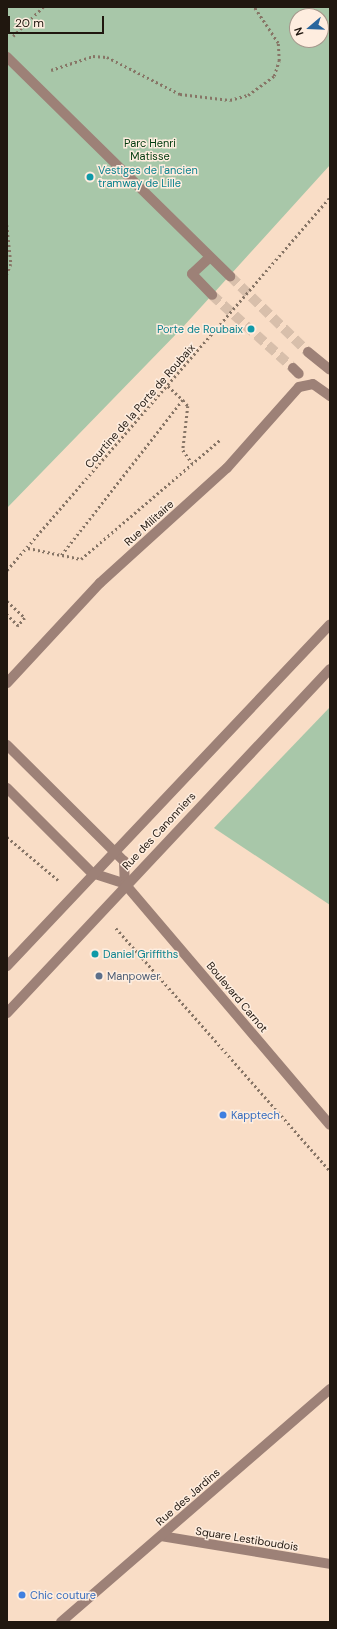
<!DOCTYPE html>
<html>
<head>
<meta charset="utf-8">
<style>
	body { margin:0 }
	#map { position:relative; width:337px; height:1629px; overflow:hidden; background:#f9ddc6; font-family:"DM Sans",sans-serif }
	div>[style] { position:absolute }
	.green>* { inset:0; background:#a8c7a9 }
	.minor-tunnel>* { height:10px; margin-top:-5px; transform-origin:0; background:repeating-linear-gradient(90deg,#d8bfab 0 10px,transparent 0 15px) }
	.path>* { height:2.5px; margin-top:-1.25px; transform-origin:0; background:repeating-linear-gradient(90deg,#877566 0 2px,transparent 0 5px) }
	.minor>* { height:10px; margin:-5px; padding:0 5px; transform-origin:5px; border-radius:5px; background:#9d8177 }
	.dots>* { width:11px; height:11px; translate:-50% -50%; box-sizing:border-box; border:2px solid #feeddf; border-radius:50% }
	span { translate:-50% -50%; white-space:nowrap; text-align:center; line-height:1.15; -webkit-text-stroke:3px #feeddf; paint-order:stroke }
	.park-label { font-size:11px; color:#01390d }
	.culture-label { font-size:11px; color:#0d838f }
	.left { translate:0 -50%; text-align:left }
	.right { translate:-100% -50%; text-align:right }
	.street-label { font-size:11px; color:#20170f }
	.service-label { font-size:11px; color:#4e5e75 }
	.shop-label { font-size:11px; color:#366cbe }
	.frame { position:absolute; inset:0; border:8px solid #20170f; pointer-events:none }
	.north { position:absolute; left:289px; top:8px; width:40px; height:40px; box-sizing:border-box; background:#feeddf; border:1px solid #a5978c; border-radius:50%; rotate:251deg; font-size:11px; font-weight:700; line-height:16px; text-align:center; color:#20170f }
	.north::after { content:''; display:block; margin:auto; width:14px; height:18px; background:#29669d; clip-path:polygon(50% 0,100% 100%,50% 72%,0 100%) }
	.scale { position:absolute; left:8px; top:16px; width:96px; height:18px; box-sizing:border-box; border:2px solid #20170f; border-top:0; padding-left:5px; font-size:12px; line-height:14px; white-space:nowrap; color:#20170f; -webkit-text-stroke:3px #feeddf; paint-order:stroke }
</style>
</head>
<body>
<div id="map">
	<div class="green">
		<i style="clip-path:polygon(evenodd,7px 7px,330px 7px,330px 165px,182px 328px,7px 508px,7px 7px,297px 16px,321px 16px,321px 40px,297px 40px,297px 16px)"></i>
		<i style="clip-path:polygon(330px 707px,330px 905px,214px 828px)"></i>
	</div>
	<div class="minor-tunnel">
		<i style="left:230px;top:276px;width:109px;rotate:44.3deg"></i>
		<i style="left:212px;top:295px;width:109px;rotate:42deg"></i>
	</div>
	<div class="path">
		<i style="left:13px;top:36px;width:42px;rotate:-44deg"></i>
		<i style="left:51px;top:70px;width:44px;rotate:-18.4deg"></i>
		<i style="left:93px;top:56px;width:14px;rotate:4deg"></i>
		<i style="left:107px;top:57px;width:82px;rotate:26.9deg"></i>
		<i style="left:180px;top:94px;width:50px;rotate:6.8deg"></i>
		<i style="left:230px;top:100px;width:19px;rotate:-16deg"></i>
		<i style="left:248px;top:95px;width:32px;rotate:-36deg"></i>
		<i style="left:274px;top:76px;width:16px;rotate:-72deg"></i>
		<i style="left:279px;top:61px;width:18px;rotate:-93deg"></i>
		<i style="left:278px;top:43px;width:43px;rotate:-123.7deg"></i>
		<i style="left:7px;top:225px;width:39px;rotate:84deg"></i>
		<i style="left:11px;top:264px;width:11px;rotate:112deg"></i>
		<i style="left:168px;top:386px;width:21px;rotate:43deg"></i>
		<i style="left:183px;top:400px;width:197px;rotate:128deg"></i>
		<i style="left:62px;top:555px;width:19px;rotate:12deg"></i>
		<i style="left:81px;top:559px;width:184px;rotate:-40.6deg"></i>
		<i style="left:183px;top:400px;width:8px;rotate:50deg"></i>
		<i style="left:188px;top:406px;width:44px;rotate:96.5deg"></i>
		<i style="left:183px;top:450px;width:16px;rotate:55deg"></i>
		<i style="left:28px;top:548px;width:35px;rotate:12deg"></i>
		<i style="left:7px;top:570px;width:493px;rotate:-49.1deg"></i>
		<i style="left:7px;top:601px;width:25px;rotate:43deg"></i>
		<i style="left:25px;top:618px;width:11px;rotate:131deg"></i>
		<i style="left:18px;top:626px;width:16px;rotate:-135deg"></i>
		<i style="left:7px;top:837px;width:67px;rotate:40.1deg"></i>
		<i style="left:116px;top:928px;width:324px;rotate:48.6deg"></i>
	</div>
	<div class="minor">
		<i style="left:7px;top:57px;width:313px;rotate:44.5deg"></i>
		<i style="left:209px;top:258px;width:23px;rotate:137deg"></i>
		<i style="left:192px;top:274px;width:29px;rotate:46deg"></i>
		<i style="left:308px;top:352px;width:28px;rotate:39deg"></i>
		<i style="left:293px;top:368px;width:8px;rotate:45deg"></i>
		<i style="left:7px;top:683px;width:137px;rotate:-47.1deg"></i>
		<i style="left:100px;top:583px;width:171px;rotate:-42.2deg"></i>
		<i style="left:227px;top:468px;width:108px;rotate:-48.4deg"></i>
		<i style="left:299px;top:387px;width:14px;rotate:-12deg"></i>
		<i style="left:313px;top:384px;width:21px;rotate:35deg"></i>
		<i style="left:7px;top:745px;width:165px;rotate:44.8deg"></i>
		<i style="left:124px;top:861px;width:23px;rotate:88deg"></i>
		<i style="left:7px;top:788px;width:120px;rotate:45deg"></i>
		<i style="left:92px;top:873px;width:35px;rotate:18deg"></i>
		<i style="left:125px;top:884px;width:316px;rotate:49.6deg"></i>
		<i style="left:7px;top:966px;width:470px;rotate:-46.6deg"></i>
		<i style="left:7px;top:1013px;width:472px;rotate:-46.8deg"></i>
		<i style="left:161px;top:1536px;width:171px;rotate:9.4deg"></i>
		<i style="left:61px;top:1622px;width:356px;rotate:-40.9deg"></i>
	</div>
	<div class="dots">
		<i style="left:90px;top:177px;background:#0f9aa8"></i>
		<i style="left:251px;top:329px;background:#0f9aa8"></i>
		<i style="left:95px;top:954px;background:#0f9aa8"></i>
		<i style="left:99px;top:976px;background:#5c6f8a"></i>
		<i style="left:223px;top:1115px;background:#3f7fe0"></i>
		<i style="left:22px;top:1595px;background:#3f7fe0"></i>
	</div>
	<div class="park-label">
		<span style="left:150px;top:150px">Parc Henri<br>Matisse</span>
	</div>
	<div class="culture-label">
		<span class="left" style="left:98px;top:177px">Vestiges de l'ancien<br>tramway de Lille</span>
		<span class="right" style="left:243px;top:329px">Porte de Roubaix</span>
		<span class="left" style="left:103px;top:954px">Daniel Griffiths</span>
	</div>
	<div class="street-label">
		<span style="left:140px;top:406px;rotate:-49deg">Courtine de la Porte de Roubaix</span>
		<span style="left:149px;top:523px;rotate:-42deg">Rue Militaire</span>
		<span style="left:159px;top:831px;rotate:-47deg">Rue des Canonniers</span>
		<span style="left:237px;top:997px;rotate:50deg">Boulevard Carnot</span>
		<span style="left:188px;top:1497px;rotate:-41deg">Rue des Jardins</span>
		<span style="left:247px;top:1539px;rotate:9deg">Square Lestiboudois</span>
	</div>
	<div class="service-label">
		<span class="left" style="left:107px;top:976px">Manpower</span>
	</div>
	<div class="shop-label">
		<span class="left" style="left:231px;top:1115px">Kapptech</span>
		<span class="left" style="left:30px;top:1595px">Chic couture</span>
	</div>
	<div class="frame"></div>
	<div class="north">N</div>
	<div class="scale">20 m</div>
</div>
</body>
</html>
